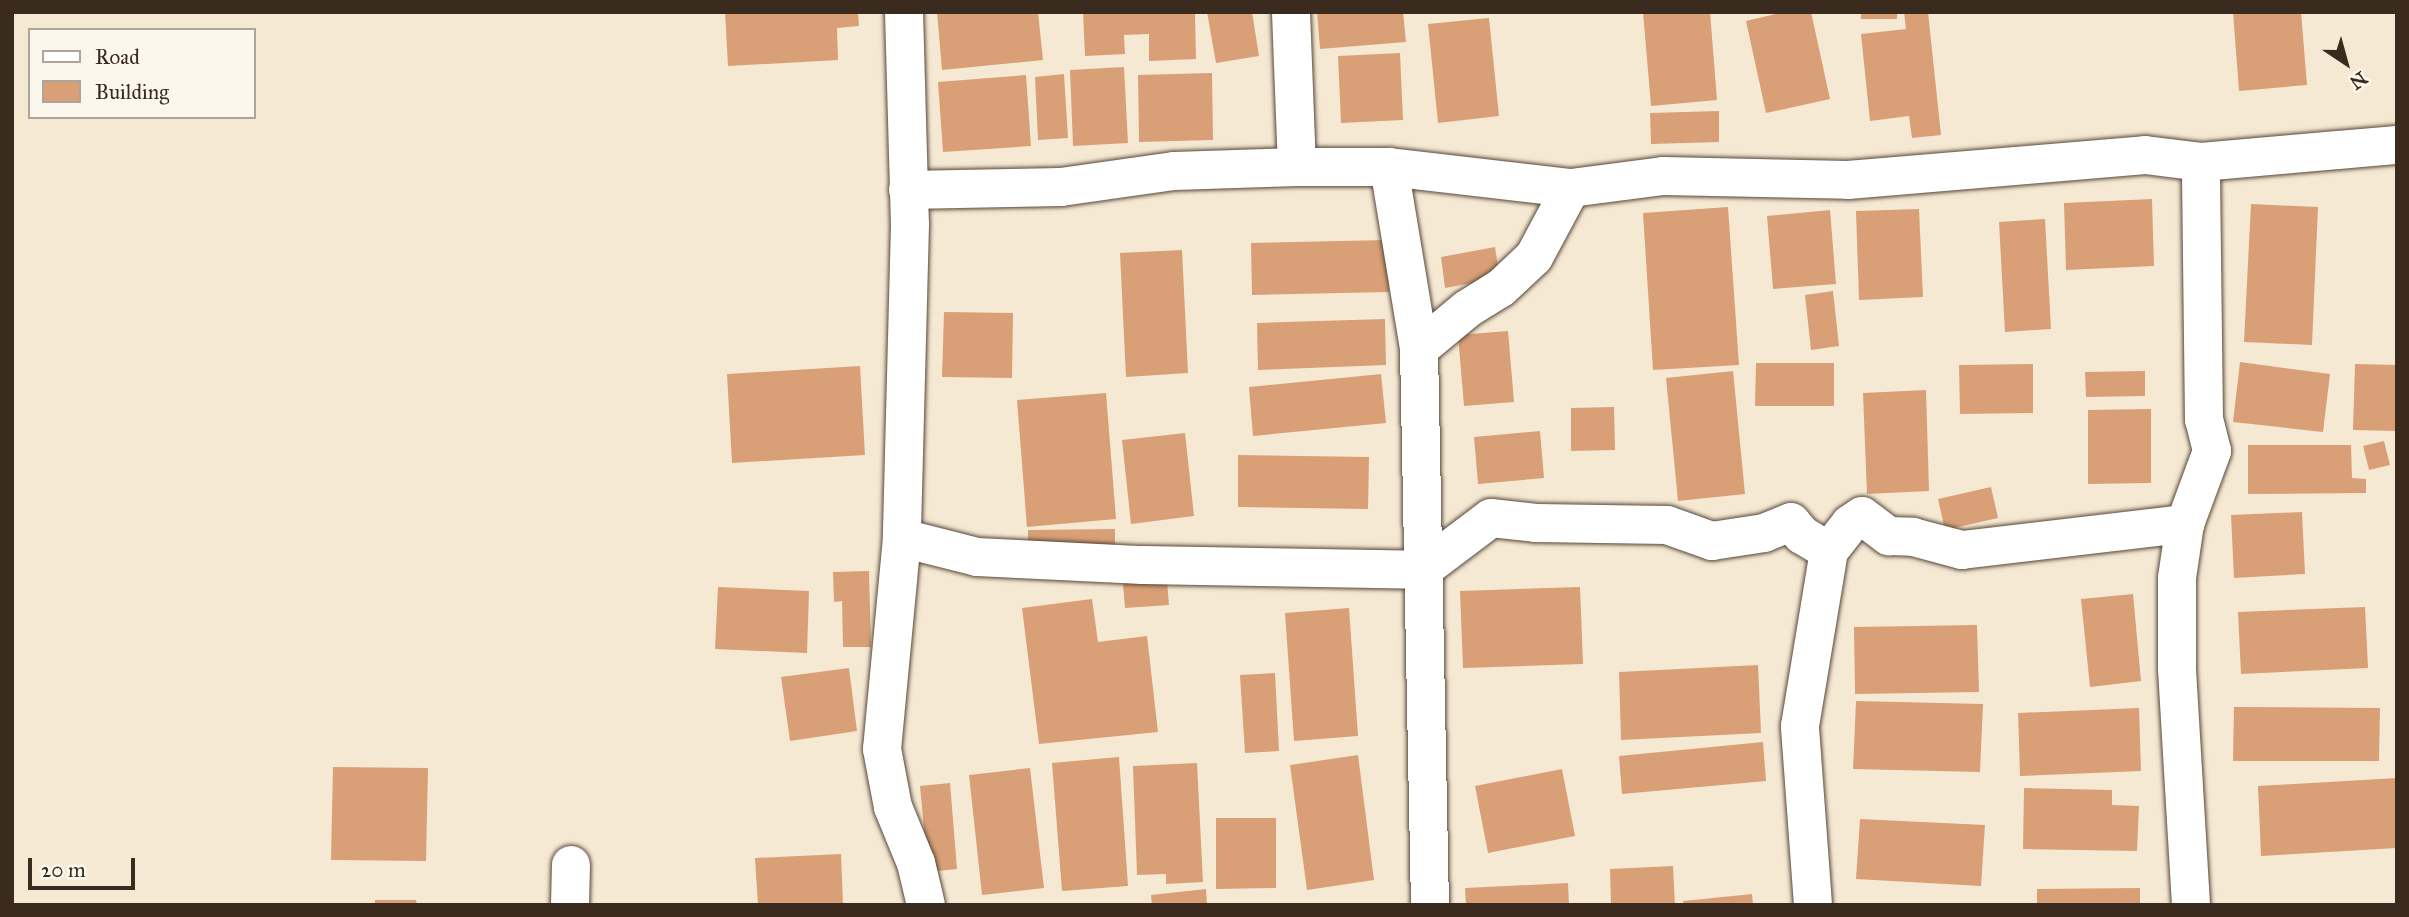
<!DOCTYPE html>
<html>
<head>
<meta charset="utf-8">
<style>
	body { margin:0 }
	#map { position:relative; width:2409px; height:917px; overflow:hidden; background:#f6e9d3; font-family:"IM FELL Great Primer",serif }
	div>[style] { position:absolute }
	.building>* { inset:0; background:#d9a077 }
	.roads { filter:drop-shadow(0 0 2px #574739) drop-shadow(0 0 2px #574739) }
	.minor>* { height:38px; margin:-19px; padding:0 19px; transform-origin:19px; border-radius:19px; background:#fff }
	span { translate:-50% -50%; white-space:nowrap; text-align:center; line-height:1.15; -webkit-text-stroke:7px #fbf7ec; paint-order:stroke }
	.frame { position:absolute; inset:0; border:14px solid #3b2a1e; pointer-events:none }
	.legend { position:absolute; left:28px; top:28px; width:228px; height:91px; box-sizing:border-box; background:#fbf7ec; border:2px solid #aea59a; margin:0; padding:9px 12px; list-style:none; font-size:21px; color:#3b2a1e }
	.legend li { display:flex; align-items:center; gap:14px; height:35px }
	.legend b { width:35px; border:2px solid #aea59a }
	.north { position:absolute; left:2311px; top:28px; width:70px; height:70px; -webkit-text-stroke:5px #fbf7ec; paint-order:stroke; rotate:144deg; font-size:19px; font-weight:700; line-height:28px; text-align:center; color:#3b2a1e }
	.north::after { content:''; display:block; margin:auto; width:24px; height:32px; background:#3b2a1e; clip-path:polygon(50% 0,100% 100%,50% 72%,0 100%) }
	.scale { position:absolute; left:28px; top:858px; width:107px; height:32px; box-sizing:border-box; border:4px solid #3b2a1e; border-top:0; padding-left:9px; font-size:21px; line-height:24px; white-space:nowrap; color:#3b2a1e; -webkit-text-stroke:5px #fbf7ec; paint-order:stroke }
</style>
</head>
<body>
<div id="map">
	<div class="building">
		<i style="clip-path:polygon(725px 12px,858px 12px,859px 26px,837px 28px,838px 60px,728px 66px)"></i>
		<i style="clip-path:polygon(937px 12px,1038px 12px,1043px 60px,942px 70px)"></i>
		<i style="clip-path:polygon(1083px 12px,1195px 12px,1196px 59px,1149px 61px,1149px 34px,1124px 35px,1125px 54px,1085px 56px)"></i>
		<i style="clip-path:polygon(1207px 12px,1252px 12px,1259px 56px,1216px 63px)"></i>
		<i style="clip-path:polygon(1317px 12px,1403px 12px,1406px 42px,1320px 49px)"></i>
		<i style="clip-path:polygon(1643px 12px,1710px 12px,1717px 100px,1651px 106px)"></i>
		<i style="clip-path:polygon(1784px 12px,1811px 12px,1830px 99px,1766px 113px,1746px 21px)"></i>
		<i style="clip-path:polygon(1861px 12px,1897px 12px,1897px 19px,1861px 19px)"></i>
		<i style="clip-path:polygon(1904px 12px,1928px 12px,1941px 135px,1912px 138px,1909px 116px,1870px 121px,1861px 34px,1906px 29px)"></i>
		<i style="clip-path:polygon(2233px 12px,2301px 12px,2307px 85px,2239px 91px)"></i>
		<i style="clip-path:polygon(1489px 18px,1499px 116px,1438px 123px,1428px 24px)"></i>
		<i style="clip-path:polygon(1400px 53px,1403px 120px,1341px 123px,1338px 56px)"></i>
		<i style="clip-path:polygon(1124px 67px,1128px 143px,1073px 146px,1070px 70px)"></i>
		<i style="clip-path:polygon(1212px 73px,1213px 140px,1139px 142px,1138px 75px)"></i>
		<i style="clip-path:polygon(1064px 74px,1068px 138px,1038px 140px,1035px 77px)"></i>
		<i style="clip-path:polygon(1026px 75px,1031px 146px,943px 152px,938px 82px)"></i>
		<i style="clip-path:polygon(1719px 111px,1719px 142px,1651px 144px,1650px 113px)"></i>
		<i style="clip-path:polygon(2152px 199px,2154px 266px,2066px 270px,2064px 203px)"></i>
		<i style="clip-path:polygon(2251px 204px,2318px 207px,2312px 345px,2244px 342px)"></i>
		<i style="clip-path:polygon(1728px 207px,1739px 365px,1653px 370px,1643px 213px)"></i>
		<i style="clip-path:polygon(1919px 209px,1923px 297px,1859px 300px,1856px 211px)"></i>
		<i style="clip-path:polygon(1830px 210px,1836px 284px,1773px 289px,1767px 216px)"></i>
		<i style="clip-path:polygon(2045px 219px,2051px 329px,2005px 332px,1999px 222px)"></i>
		<i style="clip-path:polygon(1388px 240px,1389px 292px,1252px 295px,1251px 243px)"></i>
		<i style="clip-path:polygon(1495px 247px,1500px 278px,1445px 288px,1441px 257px)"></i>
		<i style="clip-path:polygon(1182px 250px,1188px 373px,1126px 377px,1120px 253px)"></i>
		<i style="clip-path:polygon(1833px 291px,1839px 346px,1811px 350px,1805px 295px)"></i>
		<i style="clip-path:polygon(944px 312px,1013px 313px,1012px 378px,942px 377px)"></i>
		<i style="clip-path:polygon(1385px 319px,1386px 365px,1258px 370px,1257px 323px)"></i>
		<i style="clip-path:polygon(1508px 331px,1514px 402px,1464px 406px,1458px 335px)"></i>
		<i style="clip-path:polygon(2240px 362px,2330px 374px,2323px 432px,2233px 422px)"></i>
		<i style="clip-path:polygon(1756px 363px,1834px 363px,1834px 406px,1755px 406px)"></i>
		<i style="clip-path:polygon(2033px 364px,2033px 413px,1960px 414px,1959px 365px)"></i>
		<i style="clip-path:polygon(2355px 364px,2397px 365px,2397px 431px,2353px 430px)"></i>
		<i style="clip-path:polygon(860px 366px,865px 455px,732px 463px,727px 374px)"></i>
		<i style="clip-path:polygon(1733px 371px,1745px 494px,1678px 501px,1666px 378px)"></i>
		<i style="clip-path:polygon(2145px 371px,2145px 396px,2086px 397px,2085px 372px)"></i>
		<i style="clip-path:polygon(1381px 374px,1386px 423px,1253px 436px,1249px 387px)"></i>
		<i style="clip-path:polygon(1926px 390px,1929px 491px,1867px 494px,1863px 393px)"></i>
		<i style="clip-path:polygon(1106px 393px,1116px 519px,1027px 527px,1017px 400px)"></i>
		<i style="clip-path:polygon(1614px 407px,1615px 450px,1571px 451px,1571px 408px)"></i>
		<i style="clip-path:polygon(2151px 409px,2151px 483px,2088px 484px,2088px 410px)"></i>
		<i style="clip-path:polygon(1540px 431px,1544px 478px,1478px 484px,1474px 437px)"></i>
		<i style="clip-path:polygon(1185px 433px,1194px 516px,1131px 524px,1122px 440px)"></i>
		<i style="clip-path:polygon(2384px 441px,2390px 465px,2369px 470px,2363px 446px)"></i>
		<i style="clip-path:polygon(2248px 445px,2351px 445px,2352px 478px,2366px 479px,2366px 493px,2248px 494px)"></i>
		<i style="clip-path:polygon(1238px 455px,1369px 457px,1368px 509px,1238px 507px)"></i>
		<i style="clip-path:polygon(1991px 487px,1998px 518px,1945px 530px,1938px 499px)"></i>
		<i style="clip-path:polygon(2302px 512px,2305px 574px,2234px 578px,2231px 515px)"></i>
		<i style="clip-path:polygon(1115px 529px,1115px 548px,1028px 549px,1028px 530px)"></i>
		<i style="clip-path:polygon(869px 571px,871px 647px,843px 647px,842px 601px,834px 602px,833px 572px)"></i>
		<i style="clip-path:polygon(1167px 580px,1169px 605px,1125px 608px,1123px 583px)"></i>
		<i style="clip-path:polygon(718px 587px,809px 591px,807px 653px,715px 649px)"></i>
		<i style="clip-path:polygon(1580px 587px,1583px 664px,1463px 668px,1460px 591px)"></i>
		<i style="clip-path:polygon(2133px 594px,2141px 681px,2090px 687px,2081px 599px)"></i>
		<i style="clip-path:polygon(1092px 599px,1098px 642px,1147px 636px,1158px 732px,1039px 744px,1022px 608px)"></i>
		<i style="clip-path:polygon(2365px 607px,2368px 668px,2241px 674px,2238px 612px)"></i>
		<i style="clip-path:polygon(1349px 608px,1358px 736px,1294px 741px,1285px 613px)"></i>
		<i style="clip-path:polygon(1977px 625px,1979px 692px,1855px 694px,1854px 627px)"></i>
		<i style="clip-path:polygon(1758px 665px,1761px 733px,1621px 740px,1619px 672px)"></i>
		<i style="clip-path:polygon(849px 668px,857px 731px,790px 741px,781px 677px)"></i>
		<i style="clip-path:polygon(1275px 673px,1279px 751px,1245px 753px,1240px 675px)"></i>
		<i style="clip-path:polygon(1856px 701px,1983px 704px,1980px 772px,1853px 769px)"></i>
		<i style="clip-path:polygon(2234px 707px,2380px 708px,2379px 761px,2233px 761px)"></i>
		<i style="clip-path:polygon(2139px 708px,2141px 771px,2020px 776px,2018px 713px)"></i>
		<i style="clip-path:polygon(1763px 742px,1766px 781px,1622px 794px,1619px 756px)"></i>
		<i style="clip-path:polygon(1358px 755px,1374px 880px,1307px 890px,1290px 765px)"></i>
		<i style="clip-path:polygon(1119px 757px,1128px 886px,1062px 891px,1052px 763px)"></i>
		<i style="clip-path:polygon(1197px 763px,1203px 882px,1166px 884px,1166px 874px,1137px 875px,1133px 766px)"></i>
		<i style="clip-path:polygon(333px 767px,428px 768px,426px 861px,331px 860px)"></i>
		<i style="clip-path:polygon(1030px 768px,1044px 888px,982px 895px,969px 775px)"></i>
		<i style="clip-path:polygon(1562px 769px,1575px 836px,1488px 853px,1475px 786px)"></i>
		<i style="clip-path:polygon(2397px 778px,2397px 848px,2261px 856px,2258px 786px)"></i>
		<i style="clip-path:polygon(950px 783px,957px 869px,928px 872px,920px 786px)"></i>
		<i style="clip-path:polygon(2024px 788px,2112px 790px,2112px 805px,2139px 806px,2137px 851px,2023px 849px)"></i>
		<i style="clip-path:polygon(1216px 818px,1276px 818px,1276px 888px,1216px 889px)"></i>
		<i style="clip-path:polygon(1860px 819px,1985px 825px,1981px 886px,1856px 879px)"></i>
		<i style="clip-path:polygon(841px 854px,843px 905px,758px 905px,755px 858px)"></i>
		<i style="clip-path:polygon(1673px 866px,1675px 905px,1611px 905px,1610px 869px)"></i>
		<i style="clip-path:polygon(1568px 883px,1569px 905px,1466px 905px,1465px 888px)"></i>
		<i style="clip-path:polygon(2140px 888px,2140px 905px,2037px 905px,2037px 889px)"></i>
		<i style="clip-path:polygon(1206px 889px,1207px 905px,1152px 905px,1151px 895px)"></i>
		<i style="clip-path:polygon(1752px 894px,1753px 905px,1684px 905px,1683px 901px)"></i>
		<i style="clip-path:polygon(375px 900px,416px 900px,417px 905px,375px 905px)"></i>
	</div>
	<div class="roads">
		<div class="minor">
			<i style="left:904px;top:12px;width:212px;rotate:88.4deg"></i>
			<i style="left:910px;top:224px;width:314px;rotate:91.5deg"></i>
			<i style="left:902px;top:538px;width:212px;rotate:95.4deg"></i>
			<i style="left:882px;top:749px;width:59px;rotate:79.3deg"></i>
			<i style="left:893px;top:807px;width:61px;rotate:67.7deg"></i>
			<i style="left:916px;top:863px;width:43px;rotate:76.6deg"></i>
			<i style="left:1291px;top:12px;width:155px;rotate:87.8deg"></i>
			<i style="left:1389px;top:167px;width:184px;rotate:80.6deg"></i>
			<i style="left:1419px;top:349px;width:556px;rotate:88.87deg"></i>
			<i style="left:908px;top:190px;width:153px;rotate:-1.1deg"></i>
			<i style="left:1061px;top:187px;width:114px;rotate:-8.1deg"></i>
			<i style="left:1174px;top:171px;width:123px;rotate:-1.9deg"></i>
			<i style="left:1297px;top:167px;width:92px"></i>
			<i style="left:1389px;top:167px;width:183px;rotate:6.6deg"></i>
			<i style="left:1571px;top:188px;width:93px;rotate:-7.4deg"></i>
			<i style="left:1663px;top:176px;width:185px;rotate:1.2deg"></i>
			<i style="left:1848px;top:180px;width:298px;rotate:-4.8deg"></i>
			<i style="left:2145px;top:155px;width:56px;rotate:7.1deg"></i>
			<i style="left:2201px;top:162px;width:197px;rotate:-5deg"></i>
			<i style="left:1419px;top:349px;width:62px;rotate:-39.8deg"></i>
			<i style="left:1467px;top:309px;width:40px;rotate:-32deg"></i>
			<i style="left:1501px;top:288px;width:45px;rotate:-43.2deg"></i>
			<i style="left:1534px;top:257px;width:78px;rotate:-61.8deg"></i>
			<i style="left:902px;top:538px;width:77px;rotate:14.2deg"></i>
			<i style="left:977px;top:557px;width:166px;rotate:2.8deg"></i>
			<i style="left:1143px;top:565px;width:279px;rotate:1deg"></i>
			<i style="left:1422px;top:570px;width:86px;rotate:-37deg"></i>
			<i style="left:1491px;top:518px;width:45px;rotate:6.3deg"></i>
			<i style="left:1536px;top:523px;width:131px;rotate:0.9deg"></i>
			<i style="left:1667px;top:525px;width:48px;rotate:19.6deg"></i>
			<i style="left:1712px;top:541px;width:53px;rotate:-8.7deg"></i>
			<i style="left:1764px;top:533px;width:29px;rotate:-22deg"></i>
			<i style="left:1791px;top:522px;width:17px;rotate:50deg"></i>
			<i style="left:1802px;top:535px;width:31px;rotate:31deg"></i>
			<i style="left:570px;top:905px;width:40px;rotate:-88.6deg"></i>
			<i style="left:1813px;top:905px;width:179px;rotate:-94.2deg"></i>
			<i style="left:1800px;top:726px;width:177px;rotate:-80.6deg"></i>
			<i style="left:1829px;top:551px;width:34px;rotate:-52deg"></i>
			<i style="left:1850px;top:524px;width:14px;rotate:-34deg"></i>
			<i style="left:1862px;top:516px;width:34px;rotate:37deg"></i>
			<i style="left:1889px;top:536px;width:24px;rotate:2deg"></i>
			<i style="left:1913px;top:537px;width:51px;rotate:14.9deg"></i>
			<i style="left:1962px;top:550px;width:225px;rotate:-6.7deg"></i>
			<i style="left:2191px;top:905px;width:237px;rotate:-93.4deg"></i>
			<i style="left:2177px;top:668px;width:90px;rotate:-90deg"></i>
			<i style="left:2177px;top:578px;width:55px;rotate:-81.6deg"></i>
			<i style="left:2185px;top:524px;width:78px;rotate:-69.7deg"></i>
			<i style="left:2212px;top:451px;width:32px;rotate:-104deg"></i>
			<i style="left:2204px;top:420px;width:258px;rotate:-90.7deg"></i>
		</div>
	</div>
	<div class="frame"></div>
	<ul class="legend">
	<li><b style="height:9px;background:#fff"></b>Road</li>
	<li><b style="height:19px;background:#d9a077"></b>Building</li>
	</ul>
	<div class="north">N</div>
	<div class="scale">20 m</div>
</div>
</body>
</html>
